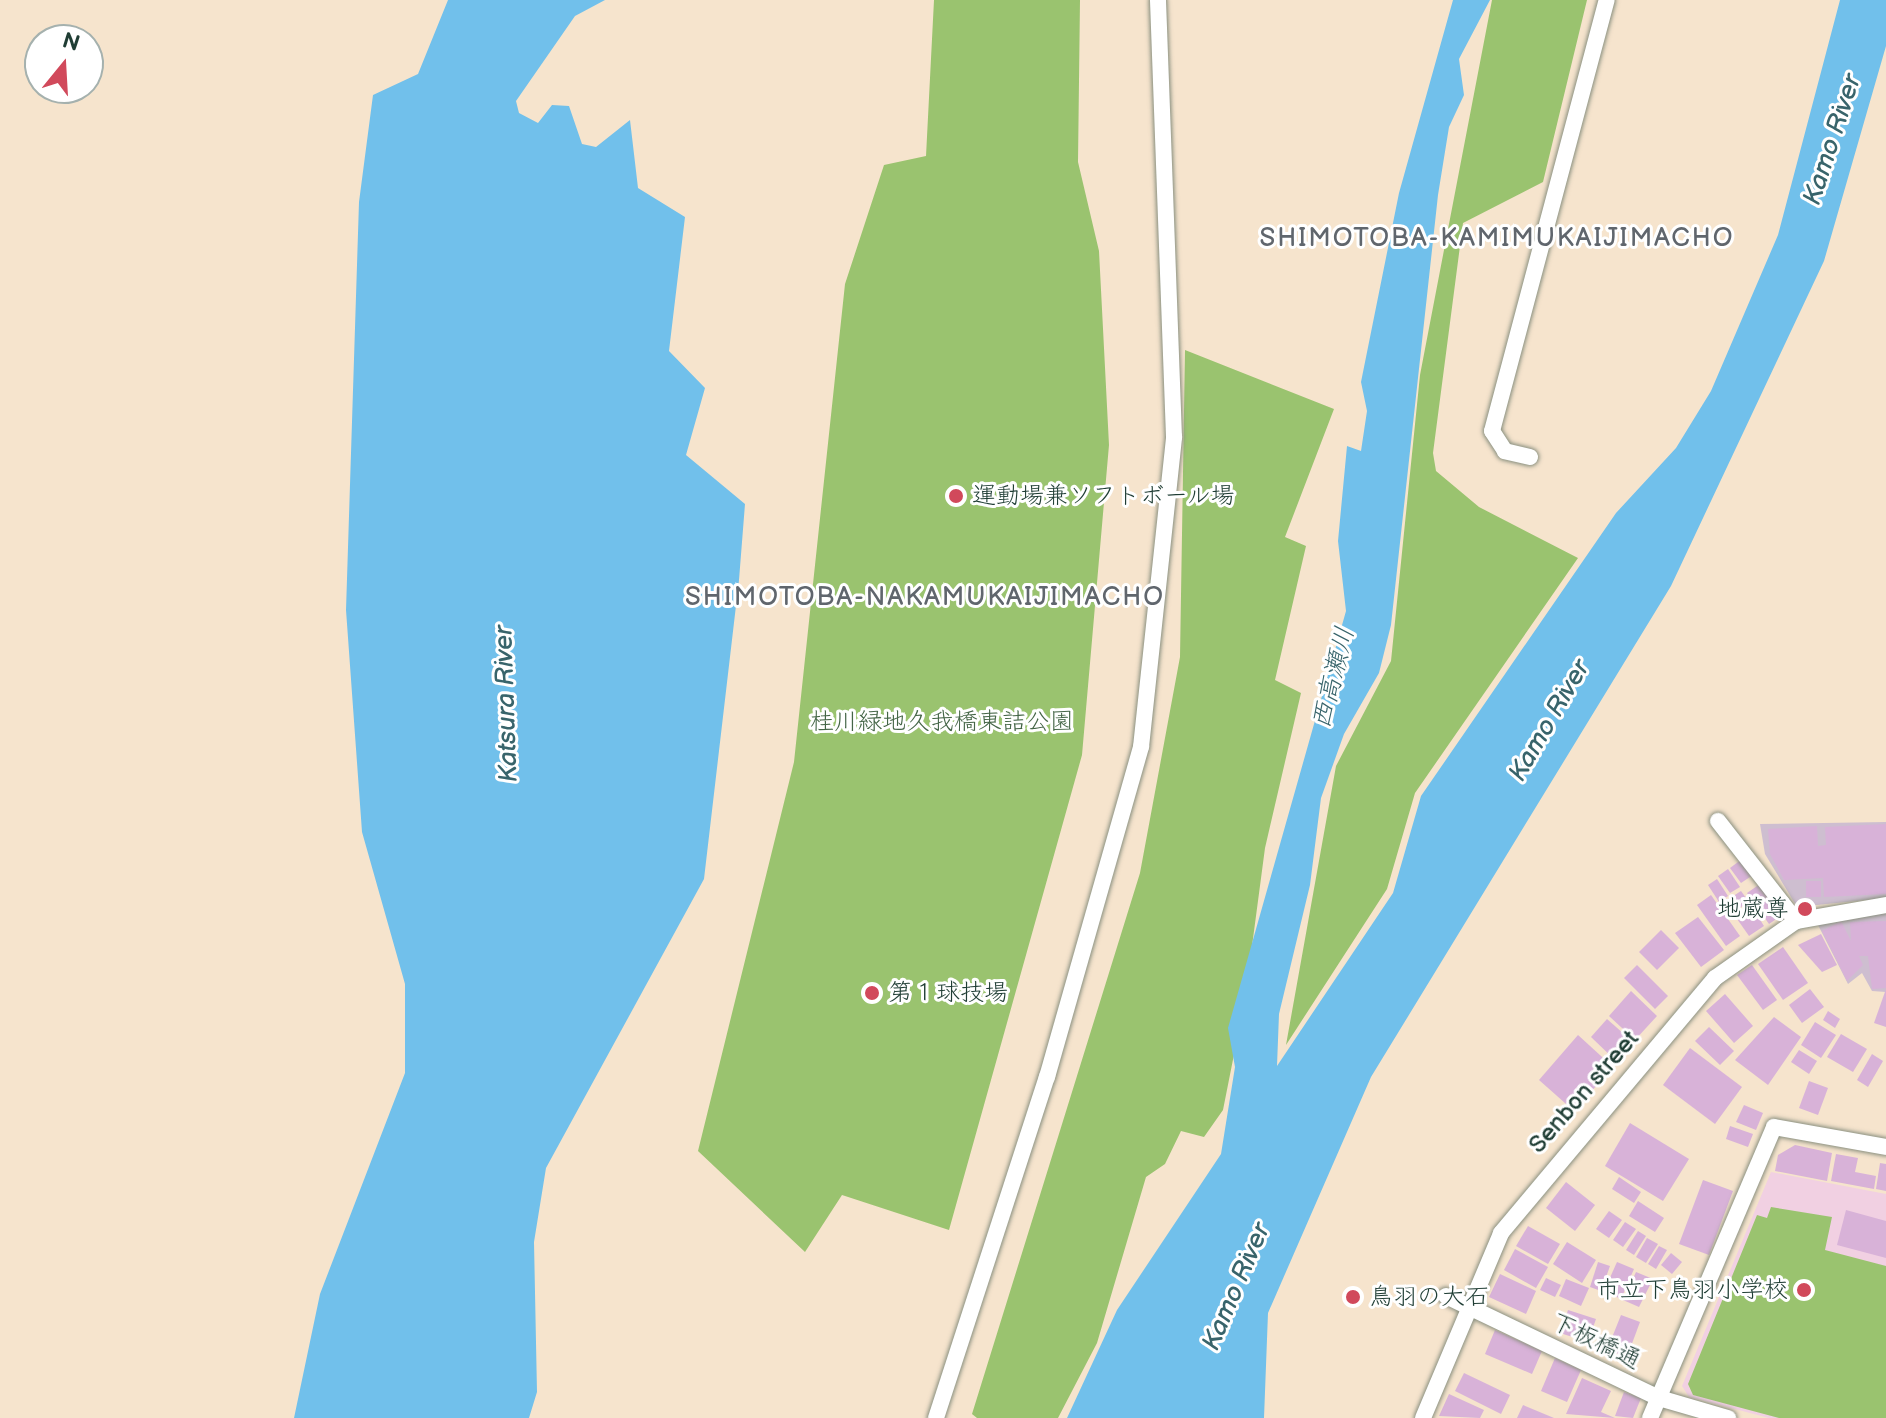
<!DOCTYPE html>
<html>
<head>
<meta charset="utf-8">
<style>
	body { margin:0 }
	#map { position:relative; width:1886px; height:1418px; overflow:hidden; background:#f6e4cd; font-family:"Balsamiq Sans","Klee One",sans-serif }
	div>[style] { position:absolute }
	.built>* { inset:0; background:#f1d0e2 }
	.industrial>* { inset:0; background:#cebed0 }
	.green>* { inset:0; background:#9ac36f }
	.water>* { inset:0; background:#71c0eb }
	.building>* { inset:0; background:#d8b2d8 }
	.roads { filter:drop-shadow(0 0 2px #8a9080) drop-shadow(0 0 2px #8a9080) }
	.minor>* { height:16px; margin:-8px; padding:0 8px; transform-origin:8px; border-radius:8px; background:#fff }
	.dots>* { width:22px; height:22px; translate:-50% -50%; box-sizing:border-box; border:4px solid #fff; border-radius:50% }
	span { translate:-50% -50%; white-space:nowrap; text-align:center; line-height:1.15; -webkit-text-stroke:6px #fff; paint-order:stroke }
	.poi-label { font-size:24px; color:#1f3d34 }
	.left { translate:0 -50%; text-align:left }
	.right { translate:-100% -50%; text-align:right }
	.park-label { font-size:24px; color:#446546 }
	.street-label { font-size:24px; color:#1f3d34 }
	.water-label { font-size:26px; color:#38646b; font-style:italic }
	.neighbourhood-label { font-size:26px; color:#60666d; letter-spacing:2px }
	.north { position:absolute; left:24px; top:24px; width:80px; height:80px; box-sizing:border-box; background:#fff; border:2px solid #a5b1ae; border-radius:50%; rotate:18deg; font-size:22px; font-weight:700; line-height:32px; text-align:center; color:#1f3d34 }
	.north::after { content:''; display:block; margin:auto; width:28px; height:36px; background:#d1495b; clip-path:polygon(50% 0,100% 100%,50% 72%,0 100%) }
</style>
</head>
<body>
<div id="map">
	<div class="built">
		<i style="clip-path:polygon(1771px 1172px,1886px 1194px,1886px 1418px,1769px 1418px,1689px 1397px,1682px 1386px)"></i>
	</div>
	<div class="industrial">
		<i style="clip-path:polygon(1886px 822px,1886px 898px,1797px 907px,1765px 854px,1760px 824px)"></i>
		<i style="clip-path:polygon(1886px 913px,1886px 992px,1872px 991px,1862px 973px,1848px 984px,1818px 925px)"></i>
	</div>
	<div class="green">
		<i style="clip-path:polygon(934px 0,1080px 0,1078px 162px,1099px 251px,1109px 445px,1082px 755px,949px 1230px,842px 1195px,805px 1252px,698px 1151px,794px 762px,845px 284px,884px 165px,926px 156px)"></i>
		<i style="clip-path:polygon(1492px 0,1587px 0,1543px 182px,1463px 223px,1433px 453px,1436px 471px,1479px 507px,1578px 558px,1415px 793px,1387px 889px,1286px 1045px,1336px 766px,1391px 661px,1420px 375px)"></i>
		<i style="clip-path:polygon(1185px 350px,1334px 409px,1285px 537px,1306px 546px,1275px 680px,1301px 693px,1265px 848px,1245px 999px,1223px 1110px,1204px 1137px,1181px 1131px,1165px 1164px,1146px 1177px,1097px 1343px,1058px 1418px,977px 1418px,972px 1414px,1140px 873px,1180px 657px)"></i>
		<i style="clip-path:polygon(1771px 1207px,1832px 1217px,1825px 1250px,1886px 1266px,1886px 1418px,1779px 1418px,1693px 1395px,1688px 1384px,1757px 1215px,1767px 1218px)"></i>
	</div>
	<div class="water">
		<i style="clip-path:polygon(448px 0,605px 0,575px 16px,516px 101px,519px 113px,538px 123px,552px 105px,569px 106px,582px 144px,596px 147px,630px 120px,638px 188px,685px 217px,669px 351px,705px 388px,686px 455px,745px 504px,739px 580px,704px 879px,546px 1168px,534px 1242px,537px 1392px,529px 1418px,294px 1418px,320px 1294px,405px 1073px,405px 984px,362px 832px,346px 610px,359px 202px,373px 95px,418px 74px)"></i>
		<i style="clip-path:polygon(1453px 0,1490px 0,1459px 59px,1464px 95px,1449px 127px,1438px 195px,1391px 625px,1379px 673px,1344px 734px,1321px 798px,1310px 885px,1279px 1014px,1277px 1066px,1393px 893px,1421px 796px,1616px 513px,1676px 448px,1711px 391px,1778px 235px,1840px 0,1886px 0,1886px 46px,1824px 261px,1671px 586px,1371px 1077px,1268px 1313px,1264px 1418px,1067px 1418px,1117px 1310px,1221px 1154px,1235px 1067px,1228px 1028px,1346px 611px,1338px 541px,1347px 446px,1361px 451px,1367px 411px,1361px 382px,1399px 193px)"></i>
	</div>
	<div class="building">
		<i style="clip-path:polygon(1886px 824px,1886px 894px,1824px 897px,1823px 878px,1784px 880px,1770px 854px,1768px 829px,1817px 826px,1818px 846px,1826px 845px,1825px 827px)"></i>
		<i style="clip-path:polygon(1742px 859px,1753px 875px,1741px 883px,1730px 868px)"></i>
		<i style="clip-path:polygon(1728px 869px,1740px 887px,1730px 893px,1718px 876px)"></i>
		<i style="clip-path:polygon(1717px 879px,1728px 896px,1719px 902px,1708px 885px)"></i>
		<i style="clip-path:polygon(1806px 881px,1821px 881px,1821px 897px,1806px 897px)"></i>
		<i style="clip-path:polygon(1760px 884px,1782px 915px,1769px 924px,1747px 893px)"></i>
		<i style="clip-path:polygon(1741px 891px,1749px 902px,1732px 913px,1724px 902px)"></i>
		<i style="clip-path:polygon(1711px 895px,1740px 936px,1726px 946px,1697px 905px)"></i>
		<i style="clip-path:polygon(1751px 905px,1764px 926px,1749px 936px,1735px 916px)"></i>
		<i style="clip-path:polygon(1698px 917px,1724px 950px,1701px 967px,1675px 933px)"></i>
		<i style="clip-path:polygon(1841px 921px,1851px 941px,1850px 922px,1886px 921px,1886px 988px,1872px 989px,1868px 956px,1859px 956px,1863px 965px,1847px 981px,1822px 931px)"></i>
		<i style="clip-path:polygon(1661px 930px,1679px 948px,1657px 970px,1639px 952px)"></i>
		<i style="clip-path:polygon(1821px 934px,1837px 965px,1822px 972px,1798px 945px)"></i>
		<i style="clip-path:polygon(1783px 947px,1808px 983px,1783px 1000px,1758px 964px)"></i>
		<i style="clip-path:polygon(1637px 965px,1668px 996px,1655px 1009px,1624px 978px)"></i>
		<i style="clip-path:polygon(1752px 965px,1777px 1000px,1763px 1010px,1737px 975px)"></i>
		<i style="clip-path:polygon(1810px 989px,1824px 1007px,1802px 1023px,1789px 1005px)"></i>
		<i style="clip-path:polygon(1886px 989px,1886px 1027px,1874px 1023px)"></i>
		<i style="clip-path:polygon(1631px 991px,1657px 1016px,1635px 1040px,1609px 1016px)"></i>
		<i style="clip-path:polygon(1725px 994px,1753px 1026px,1734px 1043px,1706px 1011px)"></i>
		<i style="clip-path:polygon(1828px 1011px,1840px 1019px,1835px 1028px,1823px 1020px)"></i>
		<i style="clip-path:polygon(1774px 1017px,1801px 1037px,1768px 1085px,1735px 1060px)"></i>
		<i style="clip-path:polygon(1607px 1019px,1633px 1042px,1616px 1061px,1591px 1037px)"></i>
		<i style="clip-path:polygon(1815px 1022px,1836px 1035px,1821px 1058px,1801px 1045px)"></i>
		<i style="clip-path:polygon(1709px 1027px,1734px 1051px,1720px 1065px,1695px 1041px)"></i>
		<i style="clip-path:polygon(1841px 1034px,1867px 1049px,1853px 1072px,1827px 1057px)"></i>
		<i style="clip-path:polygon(1578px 1035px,1613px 1067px,1574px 1111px,1539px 1080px)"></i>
		<i style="clip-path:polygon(1690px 1048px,1742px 1087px,1715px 1124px,1663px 1085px)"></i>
		<i style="clip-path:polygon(1799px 1050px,1817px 1061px,1809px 1074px,1791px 1062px)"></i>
		<i style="clip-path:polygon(1872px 1054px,1883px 1061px,1868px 1087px,1857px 1080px)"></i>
		<i style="clip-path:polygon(1809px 1081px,1828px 1088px,1818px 1115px,1799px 1108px)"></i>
		<i style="clip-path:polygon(1744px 1105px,1763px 1113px,1756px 1130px,1736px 1122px)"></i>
		<i style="clip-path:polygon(1630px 1123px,1689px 1159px,1663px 1201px,1605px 1166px)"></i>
		<i style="clip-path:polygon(1730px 1126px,1753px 1134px,1748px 1147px,1726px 1139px)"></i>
		<i style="clip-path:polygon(1795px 1145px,1832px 1153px,1827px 1181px,1775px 1171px,1778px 1155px)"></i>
		<i style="clip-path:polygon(1836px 1154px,1858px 1158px,1855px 1172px,1876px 1176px,1874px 1189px,1831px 1181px)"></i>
		<i style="clip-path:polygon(1880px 1163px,1886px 1164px,1886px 1191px,1876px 1189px)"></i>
		<i style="clip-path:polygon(1619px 1177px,1641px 1192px,1634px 1203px,1612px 1189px)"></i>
		<i style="clip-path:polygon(1703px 1180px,1733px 1191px,1709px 1255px,1679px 1244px)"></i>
		<i style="clip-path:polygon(1566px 1182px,1595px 1205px,1575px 1231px,1546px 1208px)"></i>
		<i style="clip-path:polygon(1638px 1201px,1664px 1218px,1655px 1232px,1629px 1216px)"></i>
		<i style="clip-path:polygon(1846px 1210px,1886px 1221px,1886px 1258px,1837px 1245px)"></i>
		<i style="clip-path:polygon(1609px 1211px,1622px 1220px,1609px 1238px,1596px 1229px)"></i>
		<i style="clip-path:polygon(1625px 1222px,1636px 1229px,1623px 1247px,1613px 1240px)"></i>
		<i style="clip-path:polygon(1528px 1226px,1560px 1244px,1548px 1264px,1516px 1246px)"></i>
		<i style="clip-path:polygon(1638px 1231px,1646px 1236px,1634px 1255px,1626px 1250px)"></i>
		<i style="clip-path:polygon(1647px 1238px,1658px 1244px,1646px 1263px,1636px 1257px)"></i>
		<i style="clip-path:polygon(1567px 1242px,1596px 1260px,1582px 1283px,1553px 1264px)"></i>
		<i style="clip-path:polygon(1659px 1246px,1667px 1250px,1656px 1269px,1648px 1264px)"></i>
		<i style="clip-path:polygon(1515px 1249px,1548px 1267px,1536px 1288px,1504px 1270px)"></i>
		<i style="clip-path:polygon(1671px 1253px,1682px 1262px,1672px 1274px,1661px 1265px)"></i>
		<i style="clip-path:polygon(1598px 1262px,1610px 1266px,1601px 1291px,1590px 1287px)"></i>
		<i style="clip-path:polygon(1617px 1262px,1634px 1269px,1621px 1299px,1604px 1291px)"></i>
		<i style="clip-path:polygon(1636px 1272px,1653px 1279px,1639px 1307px,1623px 1300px)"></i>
		<i style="clip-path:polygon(1500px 1274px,1536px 1291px,1526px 1314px,1489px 1297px)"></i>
		<i style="clip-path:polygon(1546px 1278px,1561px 1285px,1555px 1297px,1540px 1290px)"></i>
		<i style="clip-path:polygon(1566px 1279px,1589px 1288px,1581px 1306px,1559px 1296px)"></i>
		<i style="clip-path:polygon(1568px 1310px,1596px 1319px,1588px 1342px,1560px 1333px)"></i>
		<i style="clip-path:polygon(1621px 1315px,1640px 1322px,1627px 1357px,1607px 1350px)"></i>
		<i style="clip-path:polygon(1495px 1330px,1542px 1351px,1532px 1374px,1485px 1354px)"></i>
		<i style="clip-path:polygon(1555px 1358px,1581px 1370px,1567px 1402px,1541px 1391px)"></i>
		<i style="clip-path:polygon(1464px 1373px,1510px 1395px,1501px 1414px,1455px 1391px)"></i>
		<i style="clip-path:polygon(1582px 1378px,1611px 1391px,1601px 1412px,1615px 1418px,1566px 1414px)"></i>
		<i style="clip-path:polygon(1624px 1392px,1641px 1398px,1633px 1418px,1615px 1416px)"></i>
		<i style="clip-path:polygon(1449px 1394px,1484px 1410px,1480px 1418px,1439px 1416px)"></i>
		<i style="clip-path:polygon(1523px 1405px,1554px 1418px,1517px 1418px)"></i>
	</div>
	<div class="roads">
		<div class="minor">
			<i style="left:1530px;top:457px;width:26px;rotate:-167deg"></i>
			<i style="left:1505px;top:451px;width:24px;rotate:-123deg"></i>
			<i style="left:1492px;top:431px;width:446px;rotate:-75.1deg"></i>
			<i style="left:1718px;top:821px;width:127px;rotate:52deg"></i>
			<i style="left:1446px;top:1296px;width:236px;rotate:25.6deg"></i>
			<i style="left:1659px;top:1398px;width:72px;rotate:16.2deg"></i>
			<i style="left:936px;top:1418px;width:359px;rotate:-72deg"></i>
			<i style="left:1047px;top:1077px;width:343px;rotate:-74.1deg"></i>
			<i style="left:1141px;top:747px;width:312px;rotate:-83.9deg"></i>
			<i style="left:1174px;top:437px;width:437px;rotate:-92.1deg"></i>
			<i style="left:1423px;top:1418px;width:201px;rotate:-67.1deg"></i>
			<i style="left:1501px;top:1233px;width:333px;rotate:-50deg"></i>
			<i style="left:1715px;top:978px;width:99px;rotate:-35.1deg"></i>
			<i style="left:1796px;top:921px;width:91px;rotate:-10.1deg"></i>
			<i style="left:1650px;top:1418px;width:316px;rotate:-66.9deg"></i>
			<i style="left:1774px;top:1127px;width:114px;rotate:10.1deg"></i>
		</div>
	</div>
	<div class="dots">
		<i style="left:956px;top:496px;background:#d1495b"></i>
		<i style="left:1805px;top:909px;background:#d1495b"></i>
		<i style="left:872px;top:993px;background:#d1495b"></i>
		<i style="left:1804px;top:1290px;background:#d1495b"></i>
		<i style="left:1353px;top:1297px;background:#d1495b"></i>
	</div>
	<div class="poi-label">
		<span class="left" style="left:972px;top:496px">運動場兼ソフトボール場</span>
		<span class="right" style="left:1789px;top:909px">地蔵尊</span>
		<span class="left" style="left:888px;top:993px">第１球技場</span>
		<span class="right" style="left:1788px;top:1290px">市立下鳥羽小学校</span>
		<span class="left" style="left:1369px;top:1297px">鳥羽の大石</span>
	</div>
	<div class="park-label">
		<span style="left:942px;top:722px">桂川緑地久我橋東詰公園</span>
	</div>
	<div class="street-label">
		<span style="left:1584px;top:1092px;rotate:-49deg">Senbon street</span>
		<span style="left:1596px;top:1341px;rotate:26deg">下板橋通</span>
	</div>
	<div class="water-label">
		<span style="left:1833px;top:140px;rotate:-72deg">Kamo River</span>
		<span style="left:1334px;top:678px;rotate:-76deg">西高瀬川</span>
		<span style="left:507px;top:704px;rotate:-92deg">Katsura River</span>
		<span style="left:1550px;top:721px;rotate:-60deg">Kamo River</span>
		<span style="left:1237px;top:1287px;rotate:-67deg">Kamo River</span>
	</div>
	<div class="neighbourhood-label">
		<span style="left:1497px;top:239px">SHIMOTOBA-KAMIMUKAIJIMACHO</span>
		<span style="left:925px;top:598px">SHIMOTOBA-NAKAMUKAIJIMACHO</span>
	</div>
	<div class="north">N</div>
</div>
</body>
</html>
